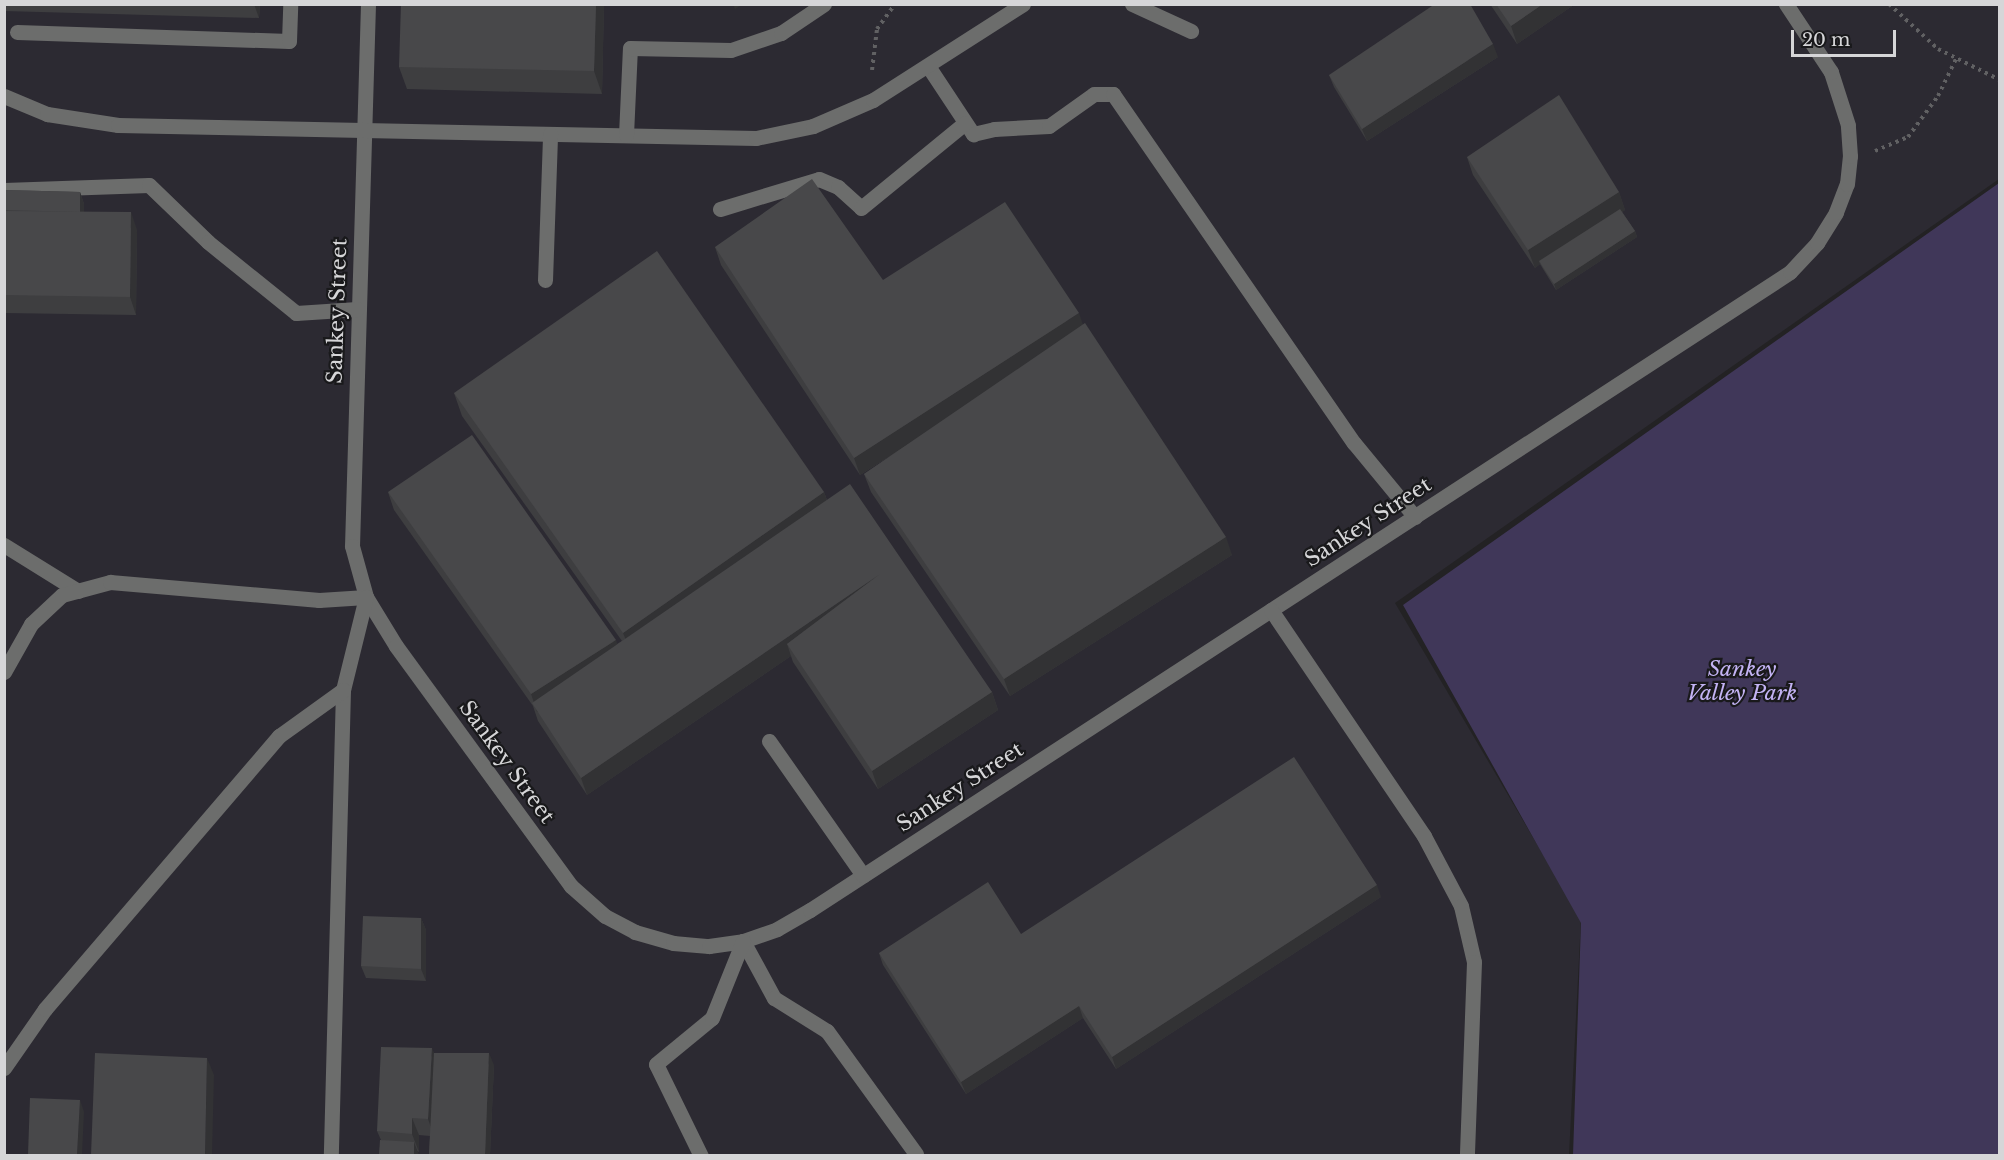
<!DOCTYPE html>
<html>
<head>
<meta charset="utf-8">
<style>
	body { margin:0 }
	#map { position:relative; width:2004px; height:1160px; overflow:hidden; background:#232224; font-family:"Libre Baskerville",serif }
	div>[style] { position:absolute }
	.built>* { inset:0; background:#2c2a32 }
	.green>* { inset:0; background:#403759 }
	.path>* { height:4px; margin-top:-2px; transform-origin:0; background:repeating-linear-gradient(90deg,#616163 0 3px,transparent 0 7.5px) }
	.minor>* { height:15px; margin:-7.5px; padding:0 7.5px; transform-origin:7.5px; border-radius:7.5px; background:#6c6d6c }
	.wall>* { inset:0; background:#3e3e40 }
	.shaded-wall>* { inset:0; background:#323234 }
	.building>* { inset:0; background:#48484a }
	span { translate:-50% -50%; white-space:nowrap; text-align:center; line-height:1.15; -webkit-text-stroke:4.5px #19191b; paint-order:stroke }
	.street-label { font-size:21px; color:#d6d6d8 }
	.park-label { font-size:21px; color:#c3b3f4; font-style:italic }
	.frame { position:absolute; inset:0; border:6px solid #d6d6d8; pointer-events:none }
	.scale { position:absolute; left:1791px; top:30px; width:105px; height:27px; box-sizing:border-box; border:3px solid #d6d6d8; border-top:0; padding-left:8px; font-size:18px; line-height:21px; white-space:nowrap; color:#d6d6d8; -webkit-text-stroke:4px #19191b; paint-order:stroke }
</style>
</head>
<body>
<div id="map">
	<div class="built">
		<i style="clip-path:polygon(5px 5px,1999px 5px,1999px 179px,1395px 603px,1581px 919px,1569px 1155px,5px 1156px)"></i>
	</div>
	<div class="green">
		<i style="clip-path:polygon(1999px 183px,1999px 1155px,1573px 1155px,1581px 923px,1403px 605px)"></i>
	</div>
	<div class="path">
		<i style="left:1889px;top:4px;width:67px;rotate:42.6deg"></i>
		<i style="left:1938px;top:49px;width:69px;rotate:26.6deg"></i>
		<i style="left:872px;top:70px;width:41px;rotate:-83deg"></i>
		<i style="left:877px;top:29px;width:31px;rotate:-54deg"></i>
		<i style="left:1875px;top:151px;width:36px;rotate:-23deg"></i>
		<i style="left:1908px;top:137px;width:51px;rotate:-53.8deg"></i>
		<i style="left:1938px;top:96px;width:41px;rotate:-64.1deg"></i>
	</div>
	<div class="minor">
		<i style="left:368px;top:4px;width:542px;rotate:91.69deg"></i>
		<i style="left:352px;top:546px;width:53px;rotate:74.6deg"></i>
		<i style="left:366px;top:597px;width:57px;rotate:58.5deg"></i>
		<i style="left:396px;top:646px;width:297px;rotate:53.9deg"></i>
		<i style="left:571px;top:886px;width:45px;rotate:41.4deg"></i>
		<i style="left:605px;top:916px;width:34px;rotate:28deg"></i>
		<i style="left:635px;top:932px;width:40px;rotate:16deg"></i>
		<i style="left:673px;top:943px;width:36px;rotate:5deg"></i>
		<i style="left:709px;top:946px;width:34px;rotate:-8deg"></i>
		<i style="left:743px;top:941px;width:36px;rotate:-19deg"></i>
		<i style="left:777px;top:929px;width:38px;rotate:-30deg"></i>
		<i style="left:810px;top:910px;width:1169px;rotate:-33.06deg"></i>
		<i style="left:1790px;top:272px;width:40px;rotate:-47deg"></i>
		<i style="left:1817px;top:243px;width:36px;rotate:-58deg"></i>
		<i style="left:1836px;top:212px;width:30px;rotate:-69deg"></i>
		<i style="left:1847px;top:184px;width:28px;rotate:-84deg"></i>
		<i style="left:1850px;top:156px;width:31px;rotate:-94deg"></i>
		<i style="left:1848px;top:125px;width:56px;rotate:-107.8deg"></i>
		<i style="left:1831px;top:72px;width:82px;rotate:-123.5deg"></i>
		<i style="left:1132px;top:4px;width:65px;rotate:24.6deg"></i>
		<i style="left:17px;top:32px;width:272px;rotate:1.9deg"></i>
		<i style="left:289px;top:41px;width:37px;rotate:-88deg"></i>
		<i style="left:928px;top:66px;width:82px;rotate:56.5deg"></i>
		<i style="left:973px;top:134px;width:22px;rotate:-13deg"></i>
		<i style="left:994px;top:129px;width:55px;rotate:-3.1deg"></i>
		<i style="left:1049px;top:126px;width:55px;rotate:-35.4deg"></i>
		<i style="left:1094px;top:94px;width:19px"></i>
		<i style="left:1113px;top:94px;width:424px;rotate:55.4deg"></i>
		<i style="left:1354px;top:443px;width:96px;rotate:50.5deg"></i>
		<i style="left:4px;top:96px;width:47px;rotate:22.7deg"></i>
		<i style="left:47px;top:114px;width:72px;rotate:8.8deg"></i>
		<i style="left:118px;top:125px;width:638px;rotate:1.17deg"></i>
		<i style="left:756px;top:138px;width:58px;rotate:-11.9deg"></i>
		<i style="left:813px;top:126px;width:65px;rotate:-23.4deg"></i>
		<i style="left:873px;top:100px;width:178px;rotate:-32.6deg"></i>
		<i style="left:626px;top:135px;width:87px;rotate:-87.4deg"></i>
		<i style="left:630px;top:48px;width:101px;rotate:1.1deg"></i>
		<i style="left:731px;top:50px;width:53px;rotate:-18.8deg"></i>
		<i style="left:781px;top:33px;width:52px;rotate:-34deg"></i>
		<i style="left:4px;top:190px;width:145px;rotate:-2deg"></i>
		<i style="left:149px;top:185px;width:82px;rotate:44deg"></i>
		<i style="left:208px;top:242px;width:113px;rotate:38.9deg"></i>
		<i style="left:296px;top:313px;width:61px;rotate:-3.8deg"></i>
		<i style="left:720px;top:209px;width:103px;rotate:-16.9deg"></i>
		<i style="left:819px;top:179px;width:21px;rotate:23deg"></i>
		<i style="left:838px;top:187px;width:31px;rotate:42deg"></i>
		<i style="left:861px;top:208px;width:134px;rotate:-39.3deg"></i>
		<i style="left:545px;top:280px;width:146px;rotate:-88deg"></i>
		<i style="left:4px;top:545px;width:87px;rotate:31.9deg"></i>
		<i style="left:1271px;top:610px;width:273px;rotate:55.9deg"></i>
		<i style="left:1424px;top:836px;width:79px;rotate:62.1deg"></i>
		<i style="left:1461px;top:906px;width:57px;rotate:76.9deg"></i>
		<i style="left:1474px;top:962px;width:194px;rotate:92.1deg"></i>
		<i style="left:4px;top:672px;width:55px;rotate:-60.6deg"></i>
		<i style="left:31px;top:624px;width:42px;rotate:-43.1deg"></i>
		<i style="left:62px;top:595px;width:50px;rotate:-15.2deg"></i>
		<i style="left:110px;top:582px;width:210px;rotate:4.9deg"></i>
		<i style="left:319px;top:600px;width:47px;rotate:-3.7deg"></i>
		<i style="left:366px;top:597px;width:96px;rotate:103.9deg"></i>
		<i style="left:343px;top:690px;width:466px;rotate:91.5deg"></i>
		<i style="left:769px;top:741px;width:164px;rotate:55deg"></i>
		<i style="left:743px;top:941px;width:65px;rotate:61.5deg"></i>
		<i style="left:774px;top:998px;width:62px;rotate:31.9deg"></i>
		<i style="left:827px;top:1031px;width:152px;rotate:54.1deg"></i>
		<i style="left:4px;top:1068px;width:72px;rotate:-55.2deg"></i>
		<i style="left:45px;top:1009px;width:360px;rotate:-49.4deg"></i>
		<i style="left:279px;top:736px;width:79px;rotate:-35.7deg"></i>
		<i style="left:701px;top:1156px;width:102px;rotate:-116.1deg"></i>
		<i style="left:656px;top:1064px;width:72px;rotate:-39.4deg"></i>
		<i style="left:712px;top:1018px;width:83px;rotate:-68.1deg"></i>
	</div>
	<div class="wall">
		<i style="clip-path:polygon(4px 4px,260px 4px,259px 18px,4px 11px)"></i>
		<i style="clip-path:polygon(604px 4px,602px 94px,407px 89px,399px 67px)"></i>
		<i style="clip-path:polygon(1490px 4px,1575px 4px,1517px 44px)"></i>
		<i style="clip-path:polygon(1498px 57px,1367px 141px,1334px 87px,1329px 75px)"></i>
		<i style="clip-path:polygon(1467px 157px,1619px 192px,1625px 210px,1622px 212px,1635px 231px,1637px 237px,1556px 290px,1540px 264px,1535px 268px,1473px 175px)"></i>
		<i style="clip-path:polygon(4px 190px,80px 192px,84px 204px,84px 212px,137px 230px,136px 315px,4px 313px)"></i>
		<i style="clip-path:polygon(715px 247px,883px 280px,1083px 324px,1232px 555px,1010px 696px,871px 492px,864px 474px,898px 451px,860px 475px,721px 265px)"></i>
		<i style="clip-path:polygon(454px 393px,824px 492px,827px 500px,992px 692px,998px 710px,878px 789px,793px 662px,791px 656px,587px 795px,538px 721px,533px 706px,394px 510px,388px 492px,617px 644px,622px 641px,462px 416px)"></i>
		<i style="clip-path:polygon(1381px 897px,1116px 1069px,1083px 1018px,966px 1094px,883px 965px,879px 953px,1021px 934px)"></i>
		<i style="clip-path:polygon(421px 918px,426px 930px,426px 981px,366px 978px,361px 966px)"></i>
		<i style="clip-path:polygon(434px 1053px,494px 1065px,490px 1155px,429px 1155px,430px 1136px,419px 1135px,419px 1152px,417px 1151px,418px 1155px,381px 1140px,377px 1131px)"></i>
	</div>
	<div class="shaded-wall">
		<i style="clip-path:polygon(254px 4px,260px 4px,259px 18px)"></i>
		<i style="clip-path:polygon(596px 4px,604px 4px,602px 94px,594px 71px)"></i>
		<i style="clip-path:polygon(733px 4px,743px 4px,735px 9px)"></i>
		<i style="clip-path:polygon(1543px 4px,1575px 4px,1517px 44px,1511px 26px)"></i>
		<i style="clip-path:polygon(1493px 44px,1498px 57px,1367px 141px,1362px 129px)"></i>
		<i style="clip-path:polygon(80px 192px,84px 204px,84px 224px,80px 212px)"></i>
		<i style="clip-path:polygon(1619px 192px,1625px 210px,1541px 264px,1539px 261px,1540px 264px,1535px 268px,1528px 250px)"></i>
		<i style="clip-path:polygon(131px 212px,137px 230px,136px 315px,130px 297px)"></i>
		<i style="clip-path:polygon(1635px 231px,1637px 237px,1556px 290px,1554px 284px)"></i>
		<i style="clip-path:polygon(1079px 313px,1085px 331px,860px 475px,854px 458px)"></i>
		<i style="clip-path:polygon(824px 492px,832px 515px,632px 655px,623px 633px)"></i>
		<i style="clip-path:polygon(1226px 537px,1232px 555px,1010px 696px,1004px 679px)"></i>
		<i style="clip-path:polygon(880px 574px,787px 644px,791px 656px,587px 795px,581px 778px)"></i>
		<i style="clip-path:polygon(616px 640px,622px 658px,537px 712px,531px 694px)"></i>
		<i style="clip-path:polygon(992px 692px,998px 710px,878px 789px,872px 771px)"></i>
		<i style="clip-path:polygon(1377px 885px,1381px 897px,1116px 1069px,1112px 1057px)"></i>
		<i style="clip-path:polygon(421px 918px,426px 930px,426px 981px,421px 969px)"></i>
		<i style="clip-path:polygon(1079px 1006px,1083px 1018px,966px 1094px,961px 1082px)"></i>
		<i style="clip-path:polygon(432px 1048px,439px 1065px,434px 1136px,428px 1119px)"></i>
		<i style="clip-path:polygon(489px 1053px,494px 1065px,490px 1155px,485px 1155px)"></i>
		<i style="clip-path:polygon(207px 1058px,214px 1075px,212px 1155px,205px 1155px)"></i>
		<i style="clip-path:polygon(80px 1100px,84px 1112px,82px 1155px,77px 1155px)"></i>
		<i style="clip-path:polygon(412px 1118px,419px 1135px,419px 1152px,412px 1134px)"></i>
		<i style="clip-path:polygon(414px 1142px,419px 1155px,414px 1155px)"></i>
	</div>
	<div class="building">
		<i style="clip-path:polygon(401px 4px,596px 4px,594px 71px,399px 67px)"></i>
		<i style="clip-path:polygon(1435px 4px,1470px 4px,1493px 44px,1362px 129px,1329px 75px)"></i>
		<i style="clip-path:polygon(1496px 4px,1543px 4px,1511px 26px)"></i>
		<i style="clip-path:polygon(1559px 95px,1619px 192px,1528px 250px,1467px 157px)"></i>
		<i style="clip-path:polygon(812px 179px,883px 280px,1005px 202px,1079px 313px,854px 458px,715px 247px)"></i>
		<i style="clip-path:polygon(4px 190px,80px 192px,80px 212px,4px 210px)"></i>
		<i style="clip-path:polygon(1620px 209px,1635px 231px,1554px 284px,1539px 261px)"></i>
		<i style="clip-path:polygon(4px 211px,131px 212px,130px 297px,4px 295px)"></i>
		<i style="clip-path:polygon(657px 251px,824px 492px,623px 633px,454px 393px)"></i>
		<i style="clip-path:polygon(1085px 323px,1226px 537px,1004px 679px,864px 474px)"></i>
		<i style="clip-path:polygon(472px 435px,616px 640px,531px 694px,388px 492px)"></i>
		<i style="clip-path:polygon(850px 484px,992px 692px,872px 771px,787px 644px,880px 574px,581px 778px,532px 703px)"></i>
		<i style="clip-path:polygon(1294px 757px,1377px 885px,1112px 1057px,1079px 1006px,961px 1082px,879px 953px,988px 882px,1021px 934px)"></i>
		<i style="clip-path:polygon(363px 916px,421px 918px,421px 969px,361px 966px)"></i>
		<i style="clip-path:polygon(381px 1047px,432px 1048px,428px 1119px,412px 1118px,412px 1134px,377px 1131px)"></i>
		<i style="clip-path:polygon(95px 1053px,207px 1058px,205px 1155px,91px 1155px)"></i>
		<i style="clip-path:polygon(434px 1053px,489px 1053px,485px 1155px,429px 1155px)"></i>
		<i style="clip-path:polygon(30px 1098px,80px 1100px,77px 1155px,28px 1155px)"></i>
		<i style="clip-path:polygon(380px 1140px,414px 1142px,414px 1155px,379px 1155px)"></i>
	</div>
	<div class="street-label">
		<span style="left:337px;top:311px;rotate:-88deg">Sankey Street</span>
		<span style="left:1368px;top:522px;rotate:-33deg">Sankey Street</span>
		<span style="left:507px;top:762px;rotate:54deg">Sankey Street</span>
		<span style="left:960px;top:787px;rotate:-33deg">Sankey Street</span>
	</div>
	<div class="park-label">
		<span style="left:1742px;top:681px">Sankey<br>Valley Park</span>
	</div>
	<div class="frame"></div>
	<div class="scale">20 m</div>
</div>
</body>
</html>
